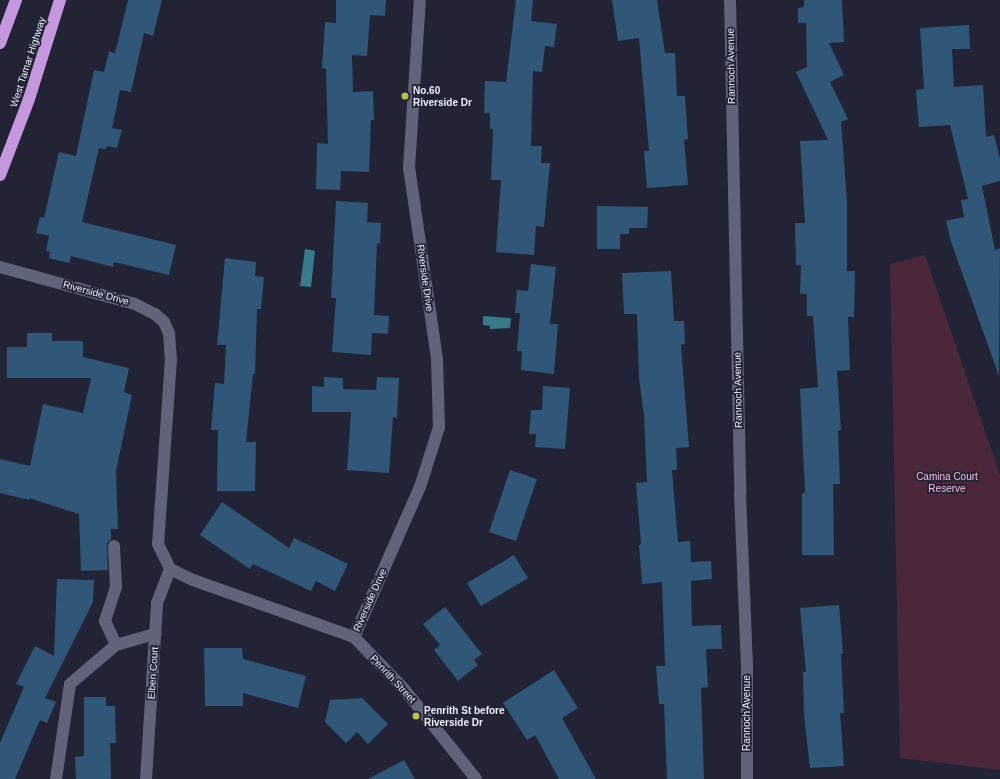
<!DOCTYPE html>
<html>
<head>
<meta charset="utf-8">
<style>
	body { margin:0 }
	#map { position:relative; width:1000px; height:779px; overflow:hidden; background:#222436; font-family:Helvetica,sans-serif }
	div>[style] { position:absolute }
	.green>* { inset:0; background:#4b273c }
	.water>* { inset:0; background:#377b8a }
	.building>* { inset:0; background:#305678 }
	.minor>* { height:12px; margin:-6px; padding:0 6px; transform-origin:6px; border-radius:6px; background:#616479 }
	.highway>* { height:12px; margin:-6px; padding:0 6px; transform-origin:6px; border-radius:6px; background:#c597df }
	.dots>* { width:11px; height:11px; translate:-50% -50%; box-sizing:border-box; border:2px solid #222436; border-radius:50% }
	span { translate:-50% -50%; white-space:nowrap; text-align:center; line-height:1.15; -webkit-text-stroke:3.5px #222436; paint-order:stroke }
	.street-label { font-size:10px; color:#eceefb }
	.poi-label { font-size:10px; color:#eceefb; font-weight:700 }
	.left { translate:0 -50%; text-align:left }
	.park-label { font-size:10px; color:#fbbedf }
</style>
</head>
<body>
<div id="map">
	<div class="green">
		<i style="clip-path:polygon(925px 255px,1000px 475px,1000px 770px,900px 758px,890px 264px)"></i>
	</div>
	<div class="water">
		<i style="clip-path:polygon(305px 249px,315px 251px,311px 287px,300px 286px)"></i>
		<i style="clip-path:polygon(483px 316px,511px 318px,510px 328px,490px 329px,490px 326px,483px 325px)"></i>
	</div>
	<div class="building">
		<i style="clip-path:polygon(128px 0,162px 0,153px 36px,144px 33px,131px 92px,120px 90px,112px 128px,122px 130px,117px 148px,107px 146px,106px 149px,99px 148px,82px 222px,176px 245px,169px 275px,114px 262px,113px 267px,71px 256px,69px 263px,49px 258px,50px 252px,46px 251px,49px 236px,36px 233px,40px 217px,44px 218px,59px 152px,76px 156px,94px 70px,104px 72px,109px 51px,115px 53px)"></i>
		<i style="clip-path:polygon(336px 0,386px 0,385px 16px,370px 15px,367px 56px,352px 55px,353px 92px,373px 91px,374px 120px,371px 120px,369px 172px,341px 171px,340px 190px,316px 189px,317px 143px,328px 144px,326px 69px,322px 68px,325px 22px,336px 23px)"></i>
		<i style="clip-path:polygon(516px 0,533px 0,531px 21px,557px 24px,554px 47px,545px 46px,542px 72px,533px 71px,531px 146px,542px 146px,541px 163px,550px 163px,544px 227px,536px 226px,534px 255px,496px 252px,501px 180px,491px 180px,493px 129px,490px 129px,490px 113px,484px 113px,485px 81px,506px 82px)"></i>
		<i style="clip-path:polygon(612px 0,657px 0,665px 53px,675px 53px,677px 96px,685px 96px,688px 139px,684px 140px,688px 185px,647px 188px,644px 151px,649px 151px,639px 38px,618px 41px)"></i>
		<i style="clip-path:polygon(804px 0,842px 0,844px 42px,829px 43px,844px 75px,830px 82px,848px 119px,841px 122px,847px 201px,847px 271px,855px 271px,854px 317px,848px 317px,850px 370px,837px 371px,841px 430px,838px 431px,840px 484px,833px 484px,834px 555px,802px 555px,802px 493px,805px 493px,800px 389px,818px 387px,813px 316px,807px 316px,807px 294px,800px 294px,801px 265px,796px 265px,795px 223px,805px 223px,800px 141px,828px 140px,796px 72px,807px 67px,806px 23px,798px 23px,798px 8px,804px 7px)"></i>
		<i style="clip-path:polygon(969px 25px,970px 49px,952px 49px,954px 87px,983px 85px,986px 137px,994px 135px,1000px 159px,1000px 181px,982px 186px,995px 250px,1000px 248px,999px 376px,951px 242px,946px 221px,964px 217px,961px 200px,968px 199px,950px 125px,919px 127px,916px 90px,924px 89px,920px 28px)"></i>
		<i style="clip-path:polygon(336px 201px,368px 203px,367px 222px,381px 223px,380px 244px,377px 243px,374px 315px,389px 316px,388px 334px,372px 333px,371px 355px,332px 352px,336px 298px,331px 298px)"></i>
		<i style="clip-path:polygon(597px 206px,648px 207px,647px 228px,629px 228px,629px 234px,620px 234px,620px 249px,597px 249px)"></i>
		<i style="clip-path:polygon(225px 258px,256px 262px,255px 276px,264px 277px,261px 309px,257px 309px,255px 374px,253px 374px,246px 442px,256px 442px,255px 491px,217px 491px,218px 430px,211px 430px,215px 383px,224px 384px,226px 345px,217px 345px)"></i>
		<i style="clip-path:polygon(531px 264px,556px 267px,550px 324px,558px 324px,554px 374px,521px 370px,522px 351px,517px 351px,520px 313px,515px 313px,517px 290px,528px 291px)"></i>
		<i style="clip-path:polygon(671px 271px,674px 321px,684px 321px,685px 344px,681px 345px,689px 447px,676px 448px,677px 470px,672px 470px,678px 542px,690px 541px,691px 562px,711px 561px,712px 579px,691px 581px,692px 626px,721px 625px,722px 649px,706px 649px,708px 687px,701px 688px,704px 779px,667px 779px,664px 704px,659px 704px,656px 666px,665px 666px,662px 582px,642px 584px,639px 545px,641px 544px,636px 483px,647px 482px,644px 415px,639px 378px,637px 314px,624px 314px,622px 273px)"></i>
		<i style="clip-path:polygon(27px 333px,52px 333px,52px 341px,83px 341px,83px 357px,129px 368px,124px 392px,132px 395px,116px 471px,118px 529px,111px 529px,111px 539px,107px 543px,108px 570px,81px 571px,79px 514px,29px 498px,29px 500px,0 493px,0 459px,30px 466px,43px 404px,83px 413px,91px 378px,7px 378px,7px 347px,27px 347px)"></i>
		<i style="clip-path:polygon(324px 377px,343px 378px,343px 389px,376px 390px,377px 377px,399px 378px,397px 418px,393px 417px,389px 473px,347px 470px,351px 412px,312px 412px,312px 386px,324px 387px)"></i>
		<i style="clip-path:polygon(543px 386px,570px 388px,565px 449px,535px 447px,536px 434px,529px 434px,531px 410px,542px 410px)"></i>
		<i style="clip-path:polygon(510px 470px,537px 479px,516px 541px,489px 532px)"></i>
		<i style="clip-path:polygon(222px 502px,289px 548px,294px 538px,348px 564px,335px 591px,316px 581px,311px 591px,253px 564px,250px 569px,200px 535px)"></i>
		<i style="clip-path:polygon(514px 555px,528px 578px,481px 606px,467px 583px)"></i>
		<i style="clip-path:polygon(57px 579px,94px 580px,93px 602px,45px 698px,56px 702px,47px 723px,40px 720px,15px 779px,0 779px,0 743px,24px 687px,16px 684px,35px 646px,54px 656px)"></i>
		<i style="clip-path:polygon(839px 605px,843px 653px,841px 654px,844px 713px,840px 713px,844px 766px,810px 768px,804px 715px,803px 672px,806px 672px,800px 608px)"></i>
		<i style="clip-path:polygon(445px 607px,482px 654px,474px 660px,478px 665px,458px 681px,434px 650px,440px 645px,423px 624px)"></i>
		<i style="clip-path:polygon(204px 648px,242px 648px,243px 659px,306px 676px,298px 708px,243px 693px,243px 706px,205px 706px)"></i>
		<i style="clip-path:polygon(554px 670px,578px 708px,562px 718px,596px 779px,559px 779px,535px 735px,527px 740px,503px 703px)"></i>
		<i style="clip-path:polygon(84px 697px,106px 697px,106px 706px,115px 706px,116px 743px,110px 743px,111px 779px,76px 779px,75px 757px,84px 756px)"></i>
		<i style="clip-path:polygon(362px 698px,388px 724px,368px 744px,357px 732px,346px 743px,325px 722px,330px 700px)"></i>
		<i style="clip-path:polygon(404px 760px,415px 779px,368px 779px)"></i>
	</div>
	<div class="minor">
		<i style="left:730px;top:0;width:493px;rotate:88.8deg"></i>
		<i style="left:740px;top:493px;width:173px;rotate:87.7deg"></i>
		<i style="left:747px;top:666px;width:113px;rotate:90deg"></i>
		<i style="left:0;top:267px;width:140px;rotate:15.3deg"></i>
		<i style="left:135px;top:304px;width:22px;rotate:27deg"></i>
		<i style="left:155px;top:314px;width:12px;rotate:42deg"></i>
		<i style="left:164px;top:322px;width:12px;rotate:66deg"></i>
		<i style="left:169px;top:333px;width:26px;rotate:86deg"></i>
		<i style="left:171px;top:359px;width:185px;rotate:94deg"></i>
		<i style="left:158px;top:544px;width:28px;rotate:64deg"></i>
		<i style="left:170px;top:569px;width:25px;rotate:26deg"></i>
		<i style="left:193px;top:580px;width:171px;rotate:19.5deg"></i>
		<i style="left:354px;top:637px;width:164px;rotate:-66.3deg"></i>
		<i style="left:420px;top:487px;width:63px;rotate:-72.4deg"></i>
		<i style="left:439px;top:427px;width:68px;rotate:-91.7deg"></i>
		<i style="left:437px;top:359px;width:193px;rotate:-98.3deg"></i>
		<i style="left:409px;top:168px;width:168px;rotate:-86.3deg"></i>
		<i style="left:114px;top:546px;width:41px;rotate:87.2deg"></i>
		<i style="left:116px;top:587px;width:36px;rotate:108deg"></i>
		<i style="left:105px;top:621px;width:26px;rotate:65deg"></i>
		<i style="left:354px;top:637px;width:72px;rotate:46.1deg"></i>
		<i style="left:404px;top:689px;width:115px;rotate:51.3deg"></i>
		<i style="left:56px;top:779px;width:96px;rotate:-81.6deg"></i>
		<i style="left:70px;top:684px;width:60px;rotate:-40.3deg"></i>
		<i style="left:116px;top:645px;width:41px;rotate:-15.8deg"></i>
		<i style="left:146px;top:779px;width:176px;rotate:-86.4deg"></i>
		<i style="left:157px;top:603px;width:36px;rotate:-69deg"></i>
	</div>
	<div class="highway">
		<i style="left:0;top:43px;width:46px;rotate:-69.6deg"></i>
		<i style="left:0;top:175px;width:81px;rotate:-69.1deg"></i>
		<i style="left:29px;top:99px;width:104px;rotate:-72.6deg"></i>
	</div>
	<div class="dots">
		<i style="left:405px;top:96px;background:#b3c24b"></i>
		<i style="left:416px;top:716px;background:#b3c24b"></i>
	</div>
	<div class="street-label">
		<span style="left:28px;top:62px;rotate:-72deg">West Tamar Highway</span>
		<span style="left:731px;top:66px;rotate:-91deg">Rannoch Avenue</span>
		<span style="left:425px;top:278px;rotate:82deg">Riverside Drive</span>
		<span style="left:96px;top:293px;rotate:15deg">Riverside Drive</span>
		<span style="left:738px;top:390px;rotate:-91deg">Rannoch Avenue</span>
		<span style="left:370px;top:600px;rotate:-66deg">Riverside Drive</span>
		<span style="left:153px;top:673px;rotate:-86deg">Elben Court</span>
		<span style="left:393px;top:679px;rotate:47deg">Penrith Street</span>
		<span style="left:747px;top:713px;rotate:-90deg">Rannoch Avenue</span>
	</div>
	<div class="poi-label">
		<span class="left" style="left:413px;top:96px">No.60<br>Riverside Dr</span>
		<span class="left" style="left:424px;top:716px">Penrith St before<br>Riverside Dr</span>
	</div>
	<div class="park-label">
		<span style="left:947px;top:482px">Camina Court<br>Reserve</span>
	</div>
</div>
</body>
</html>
